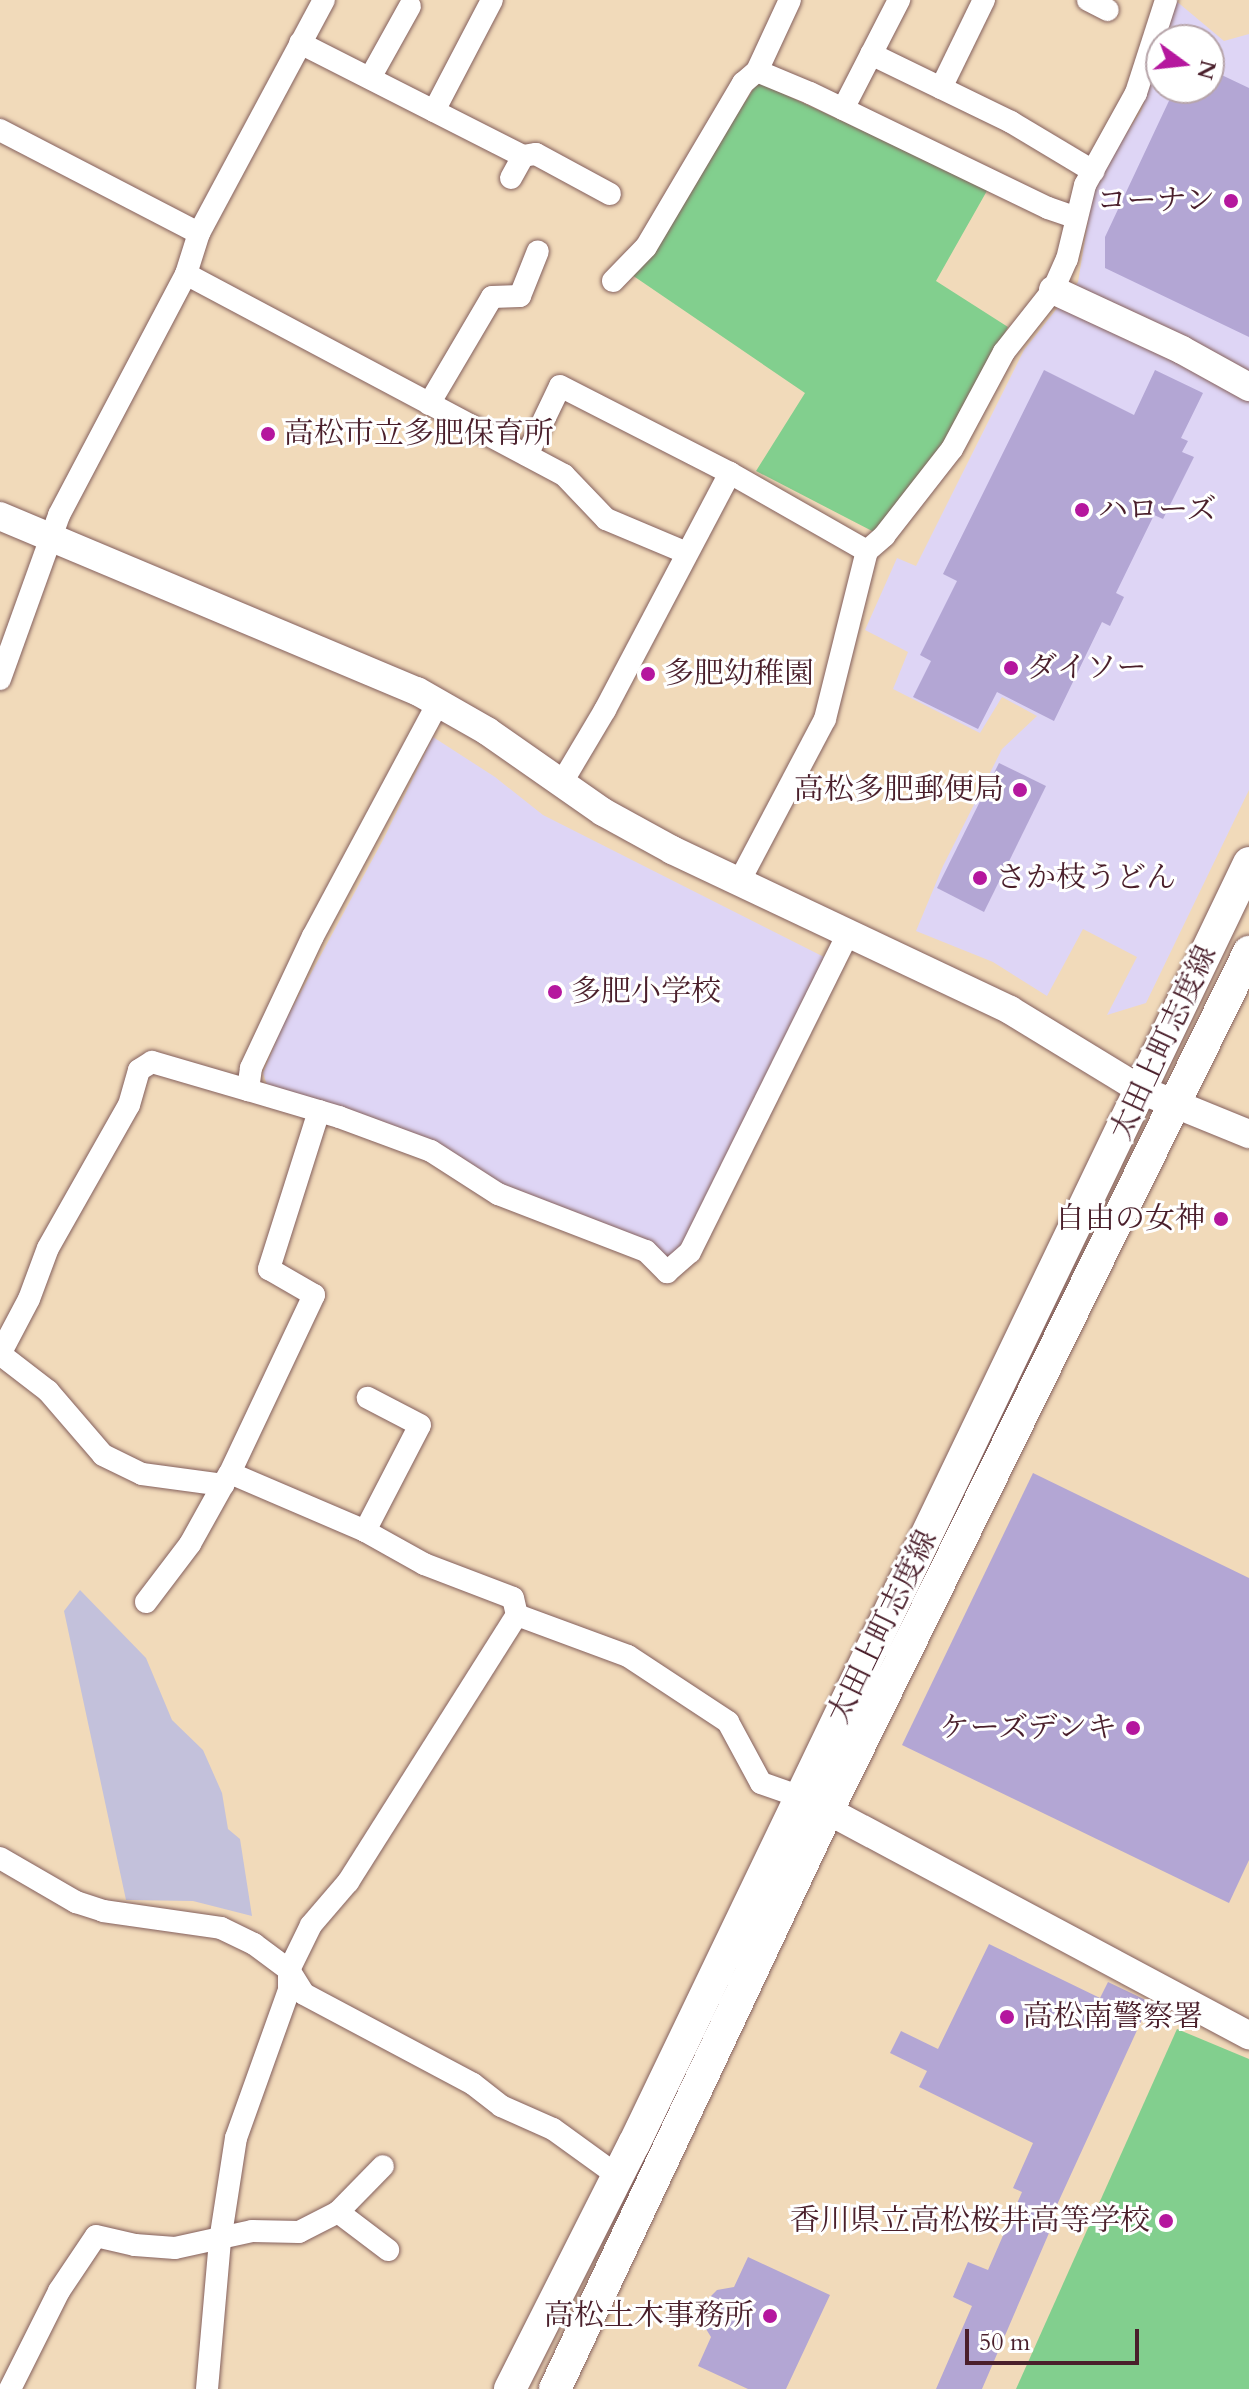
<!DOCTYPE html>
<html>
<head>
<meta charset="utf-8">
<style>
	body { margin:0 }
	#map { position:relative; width:1249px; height:2389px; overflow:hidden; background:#f1daba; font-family:Cardo,"Noto Serif JP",serif }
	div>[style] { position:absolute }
	.built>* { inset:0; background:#ded5f5 }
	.industrial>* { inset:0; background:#c3c1db }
	.green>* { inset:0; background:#82cf8e }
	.building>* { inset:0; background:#b3a6d4 }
	.roads { filter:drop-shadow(0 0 2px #84605d) drop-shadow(0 0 2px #84605d) }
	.minor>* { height:22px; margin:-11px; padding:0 11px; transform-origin:11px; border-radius:11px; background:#fff }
	.tertiary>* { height:28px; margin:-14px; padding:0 14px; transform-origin:14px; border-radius:14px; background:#fff }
	.secondary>* { height:32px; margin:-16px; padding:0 16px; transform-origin:16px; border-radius:16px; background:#fff }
	.dots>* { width:22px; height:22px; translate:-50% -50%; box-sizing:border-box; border:4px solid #fff; border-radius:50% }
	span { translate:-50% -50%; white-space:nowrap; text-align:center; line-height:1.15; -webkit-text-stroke:6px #fff; paint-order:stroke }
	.poi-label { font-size:30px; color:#4a1f2b }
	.right { translate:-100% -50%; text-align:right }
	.left { translate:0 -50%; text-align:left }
	.street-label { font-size:30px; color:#4a1f2b }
	.north { position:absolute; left:1145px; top:24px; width:80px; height:80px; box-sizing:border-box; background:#fff; border:2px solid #b7a5aa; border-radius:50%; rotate:105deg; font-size:22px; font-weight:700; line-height:32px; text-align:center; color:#4a1f2b }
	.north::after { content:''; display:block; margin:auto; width:28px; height:36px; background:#b5179e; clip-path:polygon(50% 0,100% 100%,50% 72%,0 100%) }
	.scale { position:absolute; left:965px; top:2329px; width:174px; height:36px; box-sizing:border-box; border:4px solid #4a1f2b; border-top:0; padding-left:10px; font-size:24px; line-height:28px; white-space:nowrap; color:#4a1f2b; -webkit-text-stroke:6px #fff; paint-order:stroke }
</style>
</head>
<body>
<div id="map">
	<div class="built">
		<i style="clip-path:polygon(1175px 0,1224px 41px,1249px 34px,1249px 790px,1146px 1003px,1107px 1015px,1137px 957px,1083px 929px,1047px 996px,993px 962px,916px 931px,943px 866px,1002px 749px,1037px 716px,1002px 697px,980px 733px,893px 689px,908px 652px,865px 630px,897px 558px,916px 566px,1024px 350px,1078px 282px,1092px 197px,1108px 162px,1141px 111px,1161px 54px,1161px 88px,1209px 88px,1209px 40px,1165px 40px)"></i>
		<i style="clip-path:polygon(433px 737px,495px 777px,543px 815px,826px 958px,688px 1247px,668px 1266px,590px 1226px,268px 1088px,263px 1073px,282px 1027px,384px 838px)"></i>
	</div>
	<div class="industrial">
		<i style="clip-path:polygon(80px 1590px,146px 1658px,172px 1720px,203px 1750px,222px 1793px,228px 1829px,240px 1839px,252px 1916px,193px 1901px,126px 1900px,64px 1611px)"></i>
	</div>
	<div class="green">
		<i style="clip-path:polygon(758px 82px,988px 189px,936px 281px,1008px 327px,946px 443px,874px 532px,756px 471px,805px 393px,632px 275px)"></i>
		<i style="clip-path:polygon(1177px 2029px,1249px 2059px,1249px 2389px,1016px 2389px)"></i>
	</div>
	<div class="building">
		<i style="clip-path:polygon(1209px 69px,1249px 88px,1249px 337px,1105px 268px,1105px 237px,1175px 88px,1209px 88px)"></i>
		<i style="clip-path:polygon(1044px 370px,1134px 415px,1155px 370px,1203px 393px,1181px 438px,1188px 441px,1182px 452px,1194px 457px,1163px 519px,1154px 515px,1116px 593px,1124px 597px,1110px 626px,1102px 622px,1054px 721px,997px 692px,978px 729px,913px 697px,931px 661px,920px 655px,957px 581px,943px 574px)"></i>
		<i style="clip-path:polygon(999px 763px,1046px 786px,984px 912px,937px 888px)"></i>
		<i style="clip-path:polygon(1033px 1473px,1249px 1578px,1249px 1860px,1229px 1903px,902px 1745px)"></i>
		<i style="clip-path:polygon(989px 1944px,1100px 1998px,1108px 1982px,1150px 2002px,1045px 2231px,1049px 2233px,982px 2389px,936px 2389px,972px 2306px,953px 2297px,968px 2262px,988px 2270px,1022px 2192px,1013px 2188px,1033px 2143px,919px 2087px,927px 2071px,890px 2053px,901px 2031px,938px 2049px)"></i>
		<i style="clip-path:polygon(748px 2257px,830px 2295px,786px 2389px,748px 2389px,698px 2366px,711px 2337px,701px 2321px,704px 2303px,717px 2290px,734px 2287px)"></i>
	</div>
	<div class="roads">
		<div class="minor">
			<i style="left:1088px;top:0;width:22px;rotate:27deg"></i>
			<i style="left:300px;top:43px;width:250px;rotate:26.9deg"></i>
			<i style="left:523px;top:156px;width:13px;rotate:-9deg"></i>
			<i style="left:536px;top:154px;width:84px;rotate:28.4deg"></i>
			<i style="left:871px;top:54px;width:156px;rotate:25.9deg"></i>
			<i style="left:1011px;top:122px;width:96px;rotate:30.9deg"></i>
			<i style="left:757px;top:71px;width:78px;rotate:-65.1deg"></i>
			<i style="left:370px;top:78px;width:82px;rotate:-60.9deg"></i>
			<i style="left:941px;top:88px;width:98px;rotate:-64deg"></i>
			<i style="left:843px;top:109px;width:123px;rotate:-62.8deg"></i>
			<i style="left:434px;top:111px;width:125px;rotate:-62.4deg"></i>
			<i style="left:0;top:130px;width:224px;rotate:27.4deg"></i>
			<i style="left:511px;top:178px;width:25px;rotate:-61deg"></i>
			<i style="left:186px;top:274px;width:428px;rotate:28deg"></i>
			<i style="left:564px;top:475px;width:61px;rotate:46.3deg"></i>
			<i style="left:606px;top:519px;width:88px;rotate:22.8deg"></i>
			<i style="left:613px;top:281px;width:47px;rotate:-45.9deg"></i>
			<i style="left:646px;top:247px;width:191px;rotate:-59.4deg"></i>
			<i style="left:743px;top:83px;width:18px;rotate:-41deg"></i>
			<i style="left:757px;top:71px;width:57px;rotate:22.5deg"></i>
			<i style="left:810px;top:93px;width:264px;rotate:25.8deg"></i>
			<i style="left:1048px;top:208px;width:28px;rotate:19deg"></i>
			<i style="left:429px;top:404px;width:124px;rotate:-59.5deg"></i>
			<i style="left:492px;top:297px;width:28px;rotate:-2deg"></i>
			<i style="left:520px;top:296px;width:48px;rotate:-68.2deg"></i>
			<i style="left:527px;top:455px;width:76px;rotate:-64.4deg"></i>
			<i style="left:560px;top:386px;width:191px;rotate:27.1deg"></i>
			<i style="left:730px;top:473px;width:158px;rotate:29.7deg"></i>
			<i style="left:867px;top:551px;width:23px;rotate:-41deg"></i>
			<i style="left:884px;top:536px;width:110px;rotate:-52deg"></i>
			<i style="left:952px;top:449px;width:110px;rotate:-61.8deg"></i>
			<i style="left:1004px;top:352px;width:79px;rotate:-51.7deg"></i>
			<i style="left:1053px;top:290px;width:34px;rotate:-66deg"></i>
			<i style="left:1067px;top:259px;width:76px;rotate:-76.3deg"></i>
			<i style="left:1085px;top:185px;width:105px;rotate:-61deg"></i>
			<i style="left:1136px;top:93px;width:98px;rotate:-72.1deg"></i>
			<i style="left:0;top:679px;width:174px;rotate:-70.2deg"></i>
			<i style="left:59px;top:515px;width:272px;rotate:-62.2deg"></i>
			<i style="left:186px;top:274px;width:43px;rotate:-72.4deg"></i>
			<i style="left:199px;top:233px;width:264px;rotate:-61.8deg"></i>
			<i style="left:438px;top:703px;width:264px;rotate:118.2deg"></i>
			<i style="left:313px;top:936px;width:146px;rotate:115.2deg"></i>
			<i style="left:251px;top:1068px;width:22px;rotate:98deg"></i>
			<i style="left:248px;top:1090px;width:95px;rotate:16.5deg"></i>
			<i style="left:339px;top:1117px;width:98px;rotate:20.3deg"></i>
			<i style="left:431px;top:1151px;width:80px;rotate:32.7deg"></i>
			<i style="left:498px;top:1194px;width:159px;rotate:21.1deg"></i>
			<i style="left:646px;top:1251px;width:30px;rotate:45deg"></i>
			<i style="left:667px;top:1272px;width:30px;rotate:-41deg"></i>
			<i style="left:690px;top:1252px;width:355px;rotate:-63.6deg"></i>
			<i style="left:561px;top:784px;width:86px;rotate:-59.3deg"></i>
			<i style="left:605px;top:710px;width:268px;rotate:-62.2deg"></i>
			<i style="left:739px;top:882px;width:184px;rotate:-62.2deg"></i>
			<i style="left:825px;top:719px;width:173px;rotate:-76deg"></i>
			<i style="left:319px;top:1111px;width:166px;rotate:107.6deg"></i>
			<i style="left:269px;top:1269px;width:52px;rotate:30deg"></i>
			<i style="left:314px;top:1295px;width:197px;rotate:115.3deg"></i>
			<i style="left:230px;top:1473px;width:147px;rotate:23.2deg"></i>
			<i style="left:365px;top:1531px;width:68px;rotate:29.2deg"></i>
			<i style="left:424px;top:1564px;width:95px;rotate:20.9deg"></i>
			<i style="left:513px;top:1598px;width:17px;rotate:77deg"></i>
			<i style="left:517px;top:1615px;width:118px;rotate:20.3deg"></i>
			<i style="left:628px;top:1656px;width:120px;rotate:33.4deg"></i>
			<i style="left:728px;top:1722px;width:69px;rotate:61.6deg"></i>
			<i style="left:761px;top:1783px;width:42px;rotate:19.3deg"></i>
			<i style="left:0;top:1354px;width:62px;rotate:-62.2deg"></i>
			<i style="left:29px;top:1299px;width:54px;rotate:-69.6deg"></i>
			<i style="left:48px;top:1248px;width:164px;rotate:-60.5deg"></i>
			<i style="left:129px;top:1105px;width:36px;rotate:-74deg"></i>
			<i style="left:139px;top:1070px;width:15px;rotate:-32deg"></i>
			<i style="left:152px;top:1062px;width:100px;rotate:16.3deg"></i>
			<i style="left:0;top:1354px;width:61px;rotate:37.6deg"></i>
			<i style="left:48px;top:1391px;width:84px;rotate:49.3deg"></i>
			<i style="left:103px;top:1455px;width:43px;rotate:26deg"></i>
			<i style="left:142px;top:1474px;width:82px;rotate:7.7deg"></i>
			<i style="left:365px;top:1531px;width:119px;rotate:-62.6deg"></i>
			<i style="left:420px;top:1425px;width:59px;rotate:-152.6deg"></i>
			<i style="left:146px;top:1602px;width:73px;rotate:-52.8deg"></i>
			<i style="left:190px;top:1544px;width:80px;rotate:-60.9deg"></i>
			<i style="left:0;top:1858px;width:88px;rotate:30.1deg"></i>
			<i style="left:76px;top:1902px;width:28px;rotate:18deg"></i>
			<i style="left:103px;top:1911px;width:119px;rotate:8.2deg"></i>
			<i style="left:221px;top:1928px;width:37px;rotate:26deg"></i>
			<i style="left:254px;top:1944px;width:44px;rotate:36.6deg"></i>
			<i style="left:289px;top:1970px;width:28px;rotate:58deg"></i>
			<i style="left:304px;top:1994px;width:191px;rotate:28deg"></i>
			<i style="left:473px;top:2084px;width:36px;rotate:38deg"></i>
			<i style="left:501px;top:2106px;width:57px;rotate:23.9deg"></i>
			<i style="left:553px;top:2129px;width:80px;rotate:35.9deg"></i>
			<i style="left:338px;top:2212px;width:64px;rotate:-45.6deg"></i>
			<i style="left:10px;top:2389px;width:110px;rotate:-63.4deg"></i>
			<i style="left:59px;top:2291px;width:66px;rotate:-56.1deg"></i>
			<i style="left:96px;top:2236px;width:40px;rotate:13deg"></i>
			<i style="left:135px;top:2245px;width:40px;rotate:4.3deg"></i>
			<i style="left:175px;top:2248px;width:79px;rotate:-12.4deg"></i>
			<i style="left:252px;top:2231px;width:47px;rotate:1.2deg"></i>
			<i style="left:299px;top:2232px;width:44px;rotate:-27.1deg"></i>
			<i style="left:338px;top:2212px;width:63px;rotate:37.2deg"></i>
			<i style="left:207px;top:2389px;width:149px;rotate:-85deg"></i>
			<i style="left:220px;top:2241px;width:104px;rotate:-81.2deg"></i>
			<i style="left:236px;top:2138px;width:157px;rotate:-70.3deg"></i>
			<i style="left:289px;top:1990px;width:20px;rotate:-90deg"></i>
			<i style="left:289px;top:1970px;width:50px;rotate:-63.9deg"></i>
			<i style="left:311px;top:1925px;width:57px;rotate:-49.3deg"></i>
			<i style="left:348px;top:1882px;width:316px;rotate:-57.7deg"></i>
		</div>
		<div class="tertiary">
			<i style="left:1053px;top:290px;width:142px;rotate:24.9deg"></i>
			<i style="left:1182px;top:350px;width:77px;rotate:28.9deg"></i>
			<i style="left:0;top:516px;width:452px;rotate:22.8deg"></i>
			<i style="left:417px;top:691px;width:81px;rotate:29.7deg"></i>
			<i style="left:487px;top:731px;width:141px;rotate:34.9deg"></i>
			<i style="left:603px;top:812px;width:79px;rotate:28.8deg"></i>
			<i style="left:672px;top:850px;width:374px;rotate:25.3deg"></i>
			<i style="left:1010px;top:1010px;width:153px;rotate:31.4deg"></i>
			<i style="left:1141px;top:1090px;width:117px;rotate:22.2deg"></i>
			<i style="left:808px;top:1800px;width:500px;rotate:28.1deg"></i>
		</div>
		<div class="secondary">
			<i style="left:510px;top:2389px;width:275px;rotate:-63.2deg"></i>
			<i style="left:634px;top:2144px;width:1421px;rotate:-64.35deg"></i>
			<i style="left:555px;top:2389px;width:640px;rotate:-64.76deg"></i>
			<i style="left:828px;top:1810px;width:956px;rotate:-63.86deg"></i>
		</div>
	</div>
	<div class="dots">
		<i style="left:1231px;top:201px;background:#b5179e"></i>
		<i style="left:268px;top:434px;background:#b5179e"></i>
		<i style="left:1082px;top:510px;background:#b5179e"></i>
		<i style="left:1011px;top:668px;background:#b5179e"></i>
		<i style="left:648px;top:674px;background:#b5179e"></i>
		<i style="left:1020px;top:790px;background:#b5179e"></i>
		<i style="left:980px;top:878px;background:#b5179e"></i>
		<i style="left:555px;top:992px;background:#b5179e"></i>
		<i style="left:1221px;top:1219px;background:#b5179e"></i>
		<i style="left:1133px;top:1728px;background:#b5179e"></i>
		<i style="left:1007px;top:2017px;background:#b5179e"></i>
		<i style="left:1166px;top:2221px;background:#b5179e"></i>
		<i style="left:770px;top:2316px;background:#b5179e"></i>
	</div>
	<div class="poi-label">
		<span class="right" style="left:1215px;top:201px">コーナン</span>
		<span class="left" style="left:284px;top:434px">高松市立多肥保育所</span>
		<span class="left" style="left:1098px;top:510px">ハローズ</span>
		<span class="left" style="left:1027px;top:668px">ダイソー</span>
		<span class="left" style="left:664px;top:674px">多肥幼稚園</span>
		<span class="right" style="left:1004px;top:790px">高松多肥郵便局</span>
		<span class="left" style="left:996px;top:878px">さか枝うどん</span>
		<span class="left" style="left:571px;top:992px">多肥小学校</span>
		<span class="right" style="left:1205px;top:1219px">自由の女神</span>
		<span class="right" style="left:1117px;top:1728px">ケーズデンキ</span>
		<span class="left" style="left:1023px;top:2017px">高松南警察署</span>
		<span class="right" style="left:1150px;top:2221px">香川県立高松桜井高等学校</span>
		<span class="right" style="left:754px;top:2316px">高松土木事務所</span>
	</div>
	<div class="street-label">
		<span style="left:1164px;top:1043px;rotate:-65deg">太田上町志度線</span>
		<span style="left:883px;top:1627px;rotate:-64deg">太田上町志度線</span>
	</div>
	<div class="north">N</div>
	<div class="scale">50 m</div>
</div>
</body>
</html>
